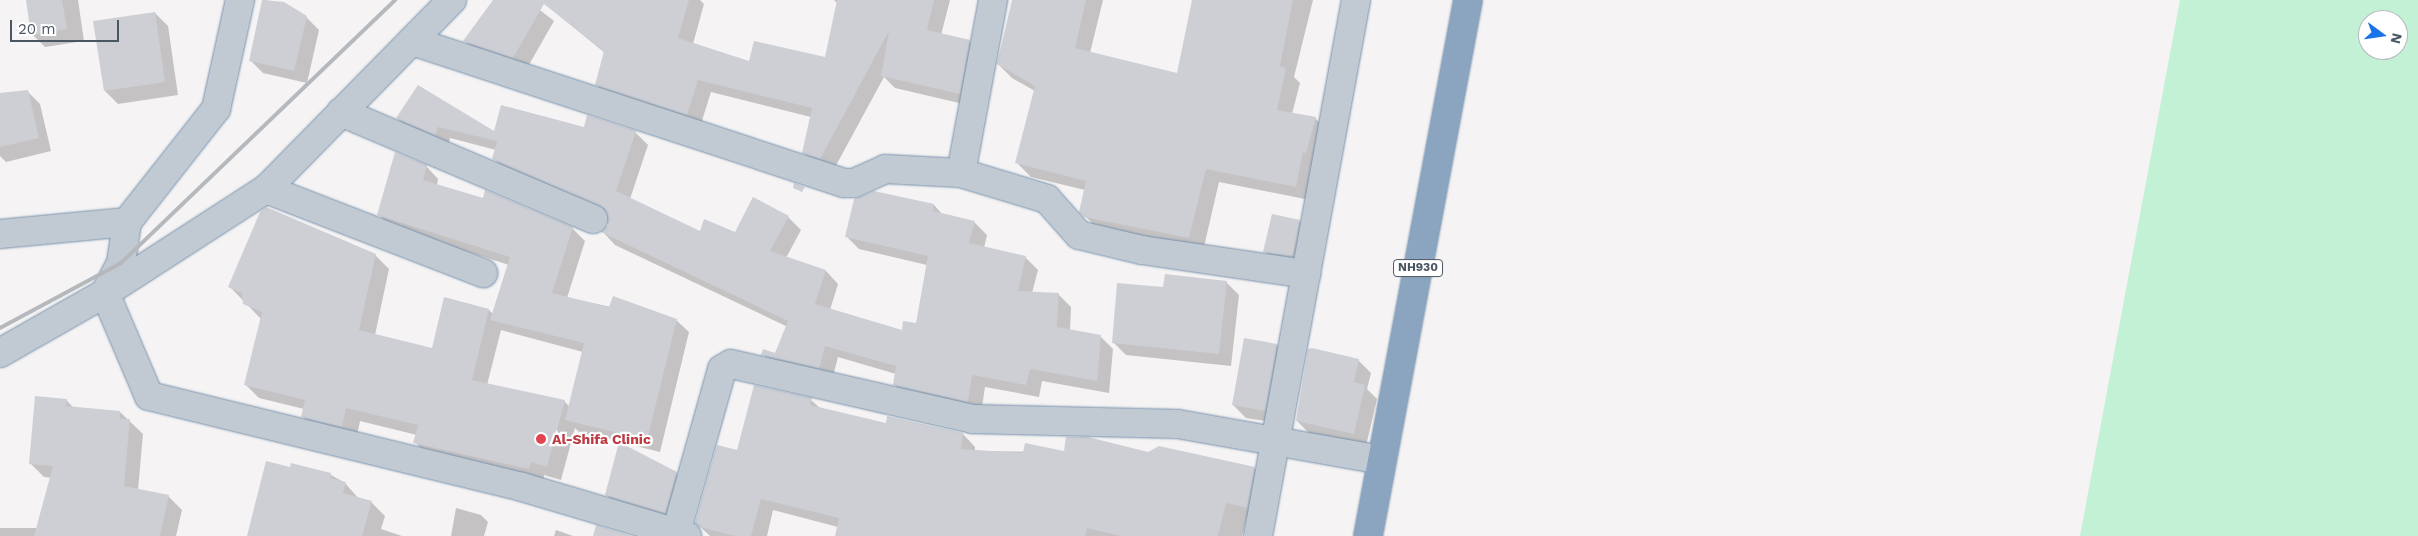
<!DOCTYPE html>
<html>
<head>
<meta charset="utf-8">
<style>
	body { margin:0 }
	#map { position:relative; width:2418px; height:536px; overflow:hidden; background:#f5f3f3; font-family:"Work Sans",sans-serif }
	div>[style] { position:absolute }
	.green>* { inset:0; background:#c3f1d5 }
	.shadow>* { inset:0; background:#0003 }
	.building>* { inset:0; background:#cdcfd5 }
	.roads { filter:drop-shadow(0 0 1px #7690ad) drop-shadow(0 0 1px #7690ad) }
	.street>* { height:28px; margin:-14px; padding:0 14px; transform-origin:14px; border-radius:14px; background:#c1cad2 }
	.highway>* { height:28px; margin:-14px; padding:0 14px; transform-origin:14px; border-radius:14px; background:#8ba5c1 }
	.rail>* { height:4px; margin:-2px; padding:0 2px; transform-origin:2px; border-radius:2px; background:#b5b8bd }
	.dots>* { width:14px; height:14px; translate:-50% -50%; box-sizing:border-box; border:2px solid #fff; border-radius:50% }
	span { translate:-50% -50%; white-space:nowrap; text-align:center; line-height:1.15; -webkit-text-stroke:4.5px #fff; paint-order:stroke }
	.shield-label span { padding:1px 4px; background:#fff; border:1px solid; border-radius:4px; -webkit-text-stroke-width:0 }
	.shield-label { font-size:12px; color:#4a5661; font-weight:700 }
	.health-label { font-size:14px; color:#be3a42; font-weight:700 }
	.left { translate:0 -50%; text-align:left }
	.north { position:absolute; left:2358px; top:10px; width:50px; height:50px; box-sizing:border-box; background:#fff; border:1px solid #b7bbc0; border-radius:50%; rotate:104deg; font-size:14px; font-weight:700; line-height:20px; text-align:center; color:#4a5661 }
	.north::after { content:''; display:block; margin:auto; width:18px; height:22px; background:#1a73e8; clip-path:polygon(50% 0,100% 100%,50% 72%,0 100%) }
	.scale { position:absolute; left:10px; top:20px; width:109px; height:22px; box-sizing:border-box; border:2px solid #4a5661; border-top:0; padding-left:6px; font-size:15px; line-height:18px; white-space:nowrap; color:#4a5661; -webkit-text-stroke:4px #fff; paint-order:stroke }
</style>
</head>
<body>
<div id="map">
	<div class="green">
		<i style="clip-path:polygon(evenodd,2180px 0,2418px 0,2418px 536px,2080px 536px,2180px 0,2368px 20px,2398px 20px,2398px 50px,2368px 50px,2368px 20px)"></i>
	</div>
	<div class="shadow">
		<i style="clip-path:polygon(27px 0,78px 0,84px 41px,45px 47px,32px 34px)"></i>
		<i style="clip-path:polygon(264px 0,284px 3px,306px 17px,319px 30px,307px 83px,263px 73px,250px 60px)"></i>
		<i style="clip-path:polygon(495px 0,527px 0,554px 21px,526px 70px,478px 54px,465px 41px)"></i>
		<i style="clip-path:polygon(540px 0,700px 0,704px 4px,693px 44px,750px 62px,825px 59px,838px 4px,834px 0,950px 0,941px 35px,969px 41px,982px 54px,972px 106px,895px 88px,884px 77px,833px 171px,816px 165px,803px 152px,811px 117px,711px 92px,700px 127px,609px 97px,596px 84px,605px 53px)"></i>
		<i style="clip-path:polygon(1014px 0,1103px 0,1090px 53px,1178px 74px,1193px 0,1313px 0,1294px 77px,1300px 83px,1292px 114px,1315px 118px,1329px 132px,1310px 200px,1219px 182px,1203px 251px,1099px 230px,1085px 216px,1085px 190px,1031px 177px,1017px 163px,1035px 91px,1012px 78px,998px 64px)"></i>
		<i style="clip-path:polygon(155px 13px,168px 26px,178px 95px,118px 104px,105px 91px)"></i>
		<i style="clip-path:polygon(27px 91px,40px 104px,51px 151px,6px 162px,0 156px,0 94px)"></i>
		<i style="clip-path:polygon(397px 118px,495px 133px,585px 129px,635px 132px,648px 145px,630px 199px,700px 233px,736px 233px,788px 217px,801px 230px,786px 258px,826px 271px,838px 284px,830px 310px,903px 331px,917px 324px,927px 265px,859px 249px,847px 237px,934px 205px,943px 215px,974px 222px,987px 235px,984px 248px,1025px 257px,1038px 270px,1032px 293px,1058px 294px,1071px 307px,1070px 331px,1101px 337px,1113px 349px,1109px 393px,1042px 381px,1039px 397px,985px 387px,981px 414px,907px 397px,894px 384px,896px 374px,838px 357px,832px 380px,775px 367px,763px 354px,776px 355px,788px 327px,615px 245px,603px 232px,609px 225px,608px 216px,507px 172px,494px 159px,496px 150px,450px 138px,448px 147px,410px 131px)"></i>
		<i style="clip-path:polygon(evenodd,426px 166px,438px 179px,437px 185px,572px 228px,585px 241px,567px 298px,676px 320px,689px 332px,660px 452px,579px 432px,575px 428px,561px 480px,544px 475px,543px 483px,428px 456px,415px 442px,417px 435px,360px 421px,356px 440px,317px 431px,303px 417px,304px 409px,259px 398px,245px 384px,261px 319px,230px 287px,375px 255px,389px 269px,375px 335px,433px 349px,489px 310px,493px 314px,509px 265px,391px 227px,379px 215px,426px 166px,501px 330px,583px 352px,569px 406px,564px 401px,487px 385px,501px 330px)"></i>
		<i style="clip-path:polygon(1299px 221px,1306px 228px,1299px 262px,1272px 258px,1265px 252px)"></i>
		<i style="clip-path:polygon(1226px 282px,1239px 295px,1231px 366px,1126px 355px,1113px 342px,1164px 289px)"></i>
		<i style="clip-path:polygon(1277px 345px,1290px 358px,1278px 423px,1246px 418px,1233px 405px)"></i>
		<i style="clip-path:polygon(1358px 360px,1371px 373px,1367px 389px,1377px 399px,1366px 446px,1310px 434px,1297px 421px)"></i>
		<i style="clip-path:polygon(66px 400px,74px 408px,120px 412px,143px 434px,138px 490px,168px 496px,182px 510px,176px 536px,0 536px,0 528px,38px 528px,52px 478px,44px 477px,30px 463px)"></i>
		<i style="clip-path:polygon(811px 400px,820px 408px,887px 425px,963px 434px,975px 447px,975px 451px,1149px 453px,1254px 468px,1267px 481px,1260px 520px,1247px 517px,1242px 536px,836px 536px,838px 527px,773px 510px,767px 536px,710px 536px,696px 523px,738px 452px)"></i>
		<i style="clip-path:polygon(292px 464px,331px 475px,345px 483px,359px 499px,371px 502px,385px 516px,381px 529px,402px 536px,281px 536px)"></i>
		<i style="clip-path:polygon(676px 473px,687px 483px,676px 523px,617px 505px,606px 495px)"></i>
		<i style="clip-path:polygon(456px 508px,481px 515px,488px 522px,484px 536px,451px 536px)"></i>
		<i style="clip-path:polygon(556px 530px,573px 536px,554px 536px)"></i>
	</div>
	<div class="building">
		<i style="clip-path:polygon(26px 0,62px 0,67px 29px,31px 35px)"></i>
		<i style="clip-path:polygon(262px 0,284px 2px,307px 16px,294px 71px,249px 61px)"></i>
		<i style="clip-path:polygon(493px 0,689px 0,678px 38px,749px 61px,754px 41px,825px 57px,837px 0,934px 0,927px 30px,970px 40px,960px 94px,881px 76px,889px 31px,820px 159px,802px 153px,812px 108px,698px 80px,687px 115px,595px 85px,604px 51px,544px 4px,513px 58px,463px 41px)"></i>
		<i style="clip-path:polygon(1012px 0,1086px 0,1075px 48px,1177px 73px,1192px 0,1293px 0,1280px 66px,1286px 68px,1277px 110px,1316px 117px,1306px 153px,1303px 152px,1296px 187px,1206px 169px,1189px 238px,1084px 217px,1079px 212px,1086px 181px,1015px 163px,1035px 86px,997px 64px)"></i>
		<i style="clip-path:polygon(155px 12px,165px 82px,104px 91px,93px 21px)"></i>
		<i style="clip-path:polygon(418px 85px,494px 131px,501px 105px,584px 127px,587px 115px,636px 131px,616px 191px,700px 231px,704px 219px,735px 232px,753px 197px,789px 216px,770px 251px,826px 270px,815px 304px,902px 330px,903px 321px,916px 323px,928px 256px,845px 237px,854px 199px,874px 191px,934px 204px,933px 211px,975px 221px,969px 243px,1026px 256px,1018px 291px,1059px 293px,1057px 327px,1101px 335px,1097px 381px,1030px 369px,1026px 385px,972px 375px,968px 402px,893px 385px,896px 366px,825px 346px,819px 368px,761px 355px,763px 349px,775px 353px,788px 321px,601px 232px,608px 225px,605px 209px,492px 159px,497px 141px,438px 127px,435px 135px,396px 118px)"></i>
		<i style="clip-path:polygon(28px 90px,39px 138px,0 147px,0 93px)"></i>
		<i style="clip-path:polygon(395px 152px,427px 165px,423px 180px,483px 198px,485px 190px,573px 227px,552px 293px,609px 307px,613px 296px,677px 319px,647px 440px,565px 420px,584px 343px,490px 320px,510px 257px,377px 215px)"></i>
		<i style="clip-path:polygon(794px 183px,805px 187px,802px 192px,793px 188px)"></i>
		<i style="clip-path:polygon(266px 207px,376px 254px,359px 330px,432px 348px,444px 297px,489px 309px,472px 380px,565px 400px,547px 467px,531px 462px,529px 469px,413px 443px,418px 425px,346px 408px,342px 427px,301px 417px,305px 400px,244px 385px,262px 312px,243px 304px,242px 293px,228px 287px,260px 212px)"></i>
		<i style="clip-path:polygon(1272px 214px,1300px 220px,1292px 256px,1263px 252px)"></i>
		<i style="clip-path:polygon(1165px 274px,1227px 281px,1219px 354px,1112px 343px,1117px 283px,1163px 287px)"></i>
		<i style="clip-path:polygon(1244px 338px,1277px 344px,1265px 411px,1232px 405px)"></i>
		<i style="clip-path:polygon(1312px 348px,1359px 359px,1354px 382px,1365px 385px,1354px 434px,1296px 421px,1308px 349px)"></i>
		<i style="clip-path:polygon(754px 385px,812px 398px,810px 405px,886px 423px,887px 416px,963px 433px,961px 449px,1023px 453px,1025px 443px,1064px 451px,1066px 437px,1088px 437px,1148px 452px,1159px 446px,1255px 467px,1247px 508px,1226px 503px,1218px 536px,1121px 536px,1087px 528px,1085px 536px,835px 536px,839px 518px,761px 499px,751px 536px,736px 536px,699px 527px,695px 523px,717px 445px,737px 450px)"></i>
		<i style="clip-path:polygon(35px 396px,67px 399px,66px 406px,120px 411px,120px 419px,130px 419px,124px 486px,169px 495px,160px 536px,34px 536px,53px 466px,29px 464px)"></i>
		<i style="clip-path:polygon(619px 442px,677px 472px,665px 513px,605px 495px)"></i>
		<i style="clip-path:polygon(266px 461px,290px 467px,291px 463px,331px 473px,330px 478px,346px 482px,343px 493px,372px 501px,362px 536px,247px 536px)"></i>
		<i style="clip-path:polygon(596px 525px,632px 536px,593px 536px)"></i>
	</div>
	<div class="roads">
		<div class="street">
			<i style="left:452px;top:0;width:265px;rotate:134.5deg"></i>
			<i style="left:266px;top:189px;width:192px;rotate:147.1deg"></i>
			<i style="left:105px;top:293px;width:112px;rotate:66.9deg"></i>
			<i style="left:149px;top:396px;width:384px;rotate:13.7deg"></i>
			<i style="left:522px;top:487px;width:172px;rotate:16.5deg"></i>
			<i style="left:412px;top:41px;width:455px;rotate:18.2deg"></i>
			<i style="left:844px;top:183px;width:10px"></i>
			<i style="left:854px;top:183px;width:34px;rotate:-24deg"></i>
			<i style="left:885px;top:169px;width:76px;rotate:3deg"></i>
			<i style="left:961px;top:173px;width:90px;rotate:16.8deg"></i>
			<i style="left:1047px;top:199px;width:48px;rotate:48.4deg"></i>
			<i style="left:1079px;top:235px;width:65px;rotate:13.4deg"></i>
			<i style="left:1142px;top:250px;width:166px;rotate:8.3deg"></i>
			<i style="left:341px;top:112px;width:274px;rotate:23deg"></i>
			<i style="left:961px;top:173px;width:176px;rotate:-79.5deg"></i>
			<i style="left:266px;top:189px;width:233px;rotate:21.2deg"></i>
			<i style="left:0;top:234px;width:128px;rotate:-5.4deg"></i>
			<i style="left:0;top:353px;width:121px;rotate:-29.7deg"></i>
			<i style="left:105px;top:293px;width:34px;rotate:-62deg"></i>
			<i style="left:121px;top:263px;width:41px;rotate:-81.7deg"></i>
			<i style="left:127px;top:222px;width:144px;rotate:-51.8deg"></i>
			<i style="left:216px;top:109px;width:112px;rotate:-77.6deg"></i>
			<i style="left:676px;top:533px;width:170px;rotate:-74.3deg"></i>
			<i style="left:722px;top:369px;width:10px;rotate:-29deg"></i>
			<i style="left:731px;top:364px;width:248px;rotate:12.8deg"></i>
			<i style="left:973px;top:419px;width:205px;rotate:1.4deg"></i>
			<i style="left:1178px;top:424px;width:207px;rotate:10deg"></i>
			<i style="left:1258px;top:536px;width:545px;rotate:-79.64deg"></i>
		</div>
		<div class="highway">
			<i style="left:1368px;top:536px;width:545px;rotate:-79.43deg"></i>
		</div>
	</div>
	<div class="rail">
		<i style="left:0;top:328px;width:137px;rotate:-28.2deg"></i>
		<i style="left:121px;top:263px;width:380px;rotate:-43.8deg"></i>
	</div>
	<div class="dots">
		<i style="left:541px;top:439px;background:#e0444e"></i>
	</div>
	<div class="shield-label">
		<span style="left:1418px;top:268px">NH930</span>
	</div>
	<div class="health-label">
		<span class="left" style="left:552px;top:439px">Al-Shifa Clinic</span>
	</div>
	<div class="north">N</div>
	<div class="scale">20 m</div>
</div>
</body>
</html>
